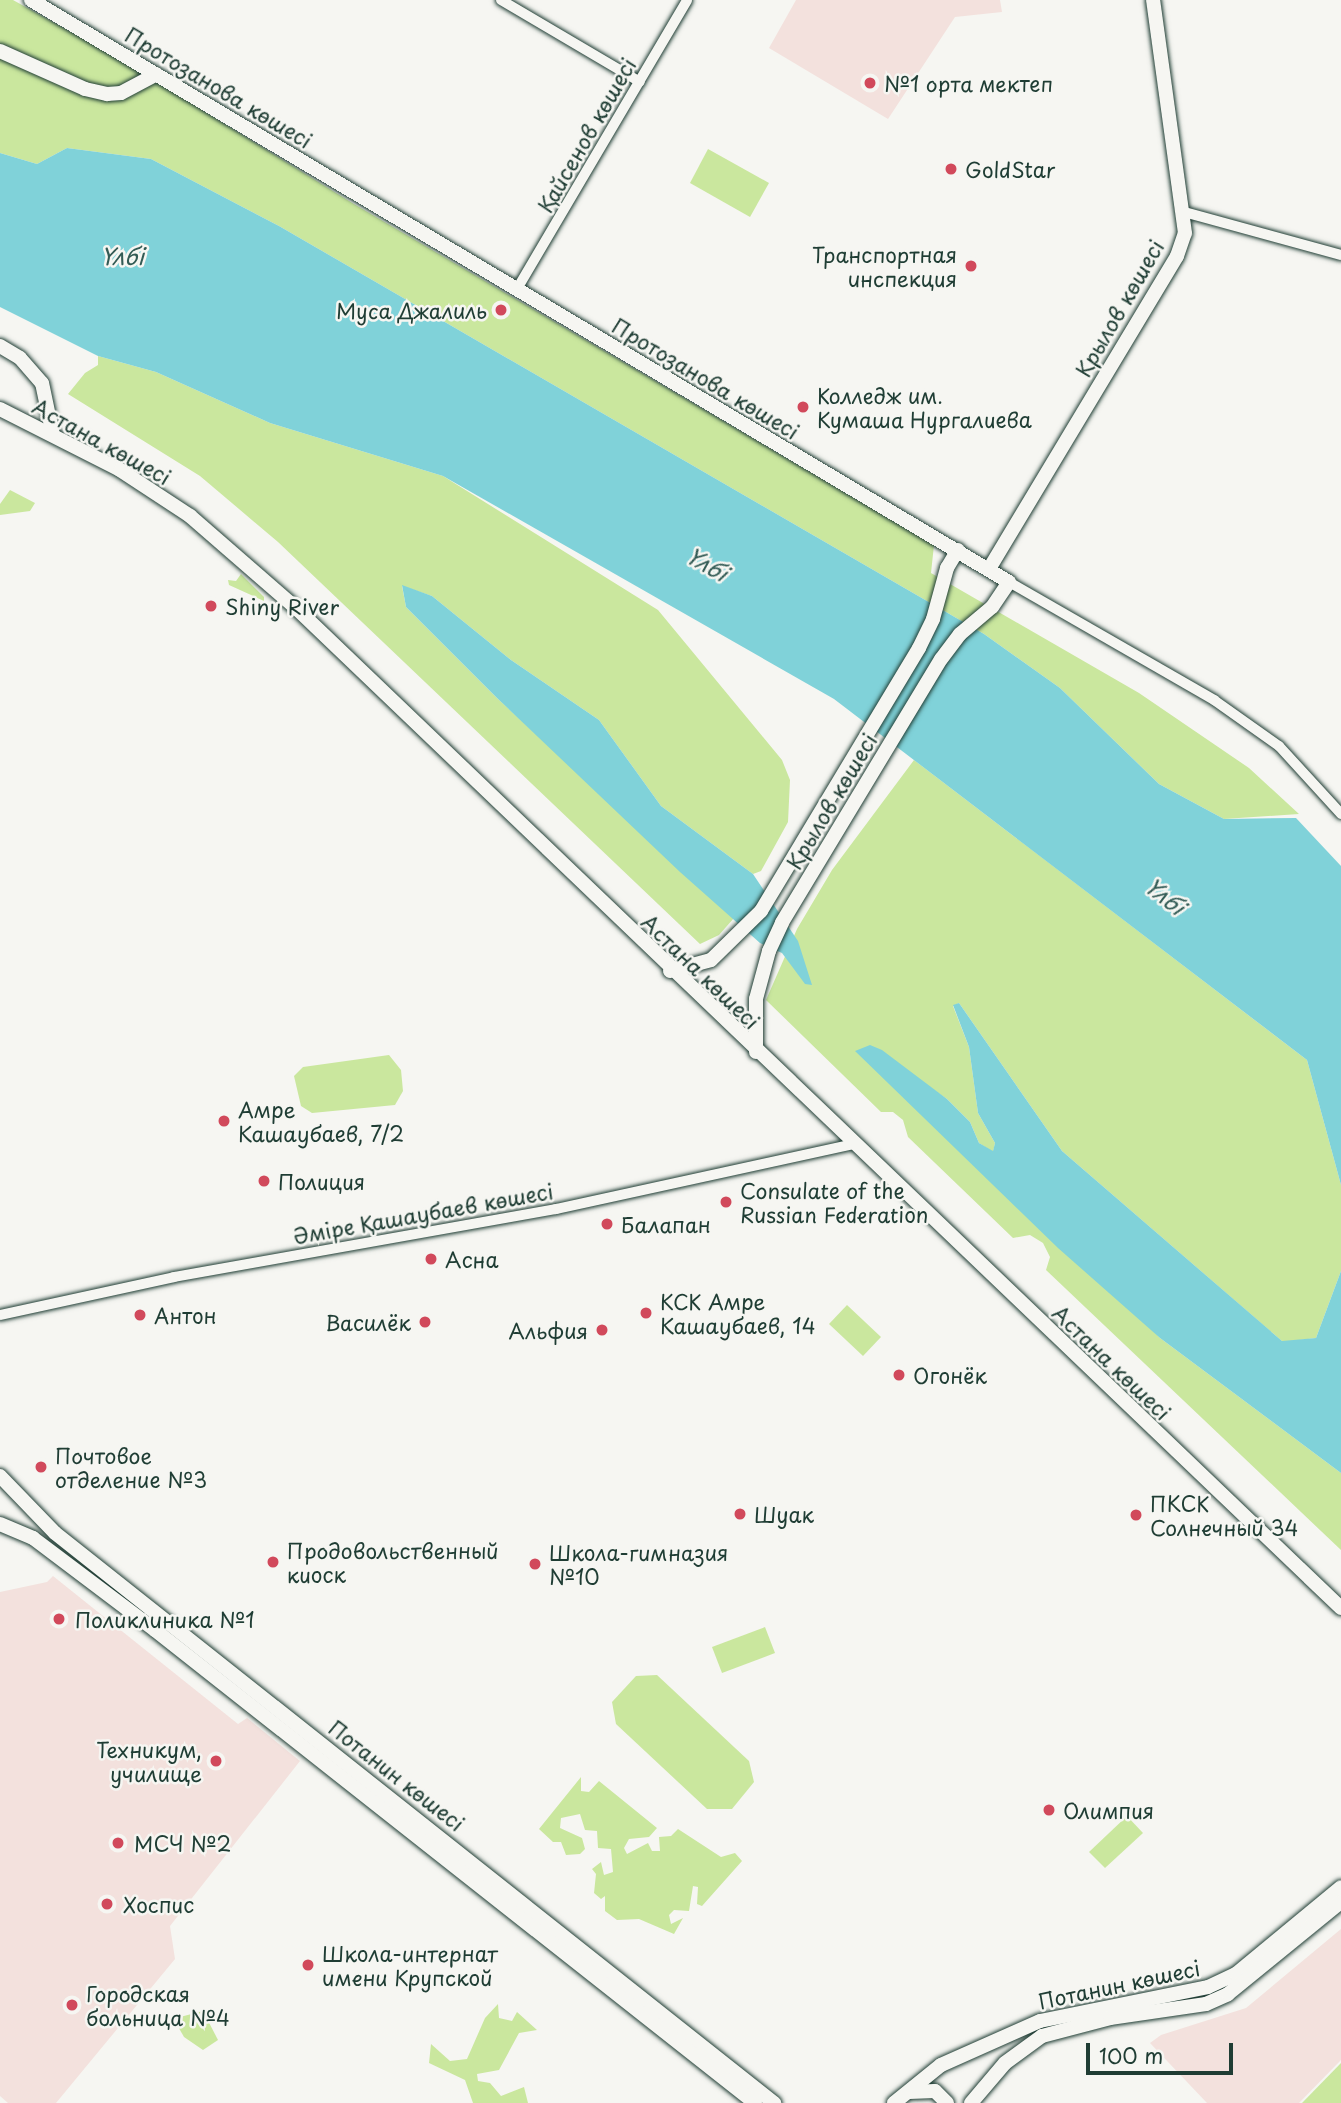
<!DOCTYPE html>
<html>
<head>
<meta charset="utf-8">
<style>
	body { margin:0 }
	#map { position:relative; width:1341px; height:2103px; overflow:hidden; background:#f6f6f2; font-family:"Playpen Sans",sans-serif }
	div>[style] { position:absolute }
	.built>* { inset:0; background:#f3e1dd }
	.green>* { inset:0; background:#cae79e }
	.water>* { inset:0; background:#80d2d9 }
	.roads { filter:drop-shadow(0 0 2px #1f3d34) drop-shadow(0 0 2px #1f3d34) }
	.minor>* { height:10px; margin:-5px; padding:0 5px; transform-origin:5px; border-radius:5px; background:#f6f6f2 }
	.major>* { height:14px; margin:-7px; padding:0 7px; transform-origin:7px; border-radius:7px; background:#f6f6f2 }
	.dots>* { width:19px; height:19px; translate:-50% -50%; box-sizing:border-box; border:4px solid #f6f6f2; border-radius:50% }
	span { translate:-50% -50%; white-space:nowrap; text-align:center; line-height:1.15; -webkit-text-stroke:5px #f6f6f2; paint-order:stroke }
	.poi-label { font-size:21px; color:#1f3d34 }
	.left { translate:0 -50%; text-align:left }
	.right { translate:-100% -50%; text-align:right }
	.street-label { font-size:21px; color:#1f3d34 }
	.water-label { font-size:23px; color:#325b55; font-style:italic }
	.scale { position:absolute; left:1086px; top:2043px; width:147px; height:32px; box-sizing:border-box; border:4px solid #1f3d34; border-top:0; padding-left:9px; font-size:21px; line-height:24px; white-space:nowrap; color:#1f3d34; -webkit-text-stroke:5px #f6f6f2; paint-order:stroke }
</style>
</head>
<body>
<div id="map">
	<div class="built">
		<i style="clip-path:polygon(796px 0,1000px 0,1002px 12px,955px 17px,888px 119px,769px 48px)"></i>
		<i style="clip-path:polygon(53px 1576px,238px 1724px,247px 1718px,300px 1761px,170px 1926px,175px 1959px,56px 2103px,8px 2103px,0 2096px,0 1592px,47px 1582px)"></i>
		<i style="clip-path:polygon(1341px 1929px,1341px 2060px,1299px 2103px,1207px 2103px,1150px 2043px,1161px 2035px,1246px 2008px)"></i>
	</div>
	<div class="green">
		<i style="clip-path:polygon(0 0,13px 0,121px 60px,354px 204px,934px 545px,931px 573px,1139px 693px,1249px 768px,1299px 814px,1224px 819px,1159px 784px,1060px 688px,984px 634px,279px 226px,151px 159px,67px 148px,37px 164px,0 153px)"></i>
		<i style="clip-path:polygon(708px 149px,769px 183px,750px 217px,690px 183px)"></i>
		<i style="clip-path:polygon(98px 356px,156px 372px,270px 423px,443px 476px,658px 610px,782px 760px,790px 780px,788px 822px,761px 871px,753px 874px,661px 806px,599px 720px,511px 660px,432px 596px,402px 586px,406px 607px,497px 698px,734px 918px,719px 935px,700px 944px,278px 542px,200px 476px,68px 394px,85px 373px,98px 365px)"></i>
		<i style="clip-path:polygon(10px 490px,35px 503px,30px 511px,0 515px,0 504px)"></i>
		<i style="clip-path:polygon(241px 574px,264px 597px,264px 601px,229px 585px,228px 580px,236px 581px)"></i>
		<i style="clip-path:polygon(914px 760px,1307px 1060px,1341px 1185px,1341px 1271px,1316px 1338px,1283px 1342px,1062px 1151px,959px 1003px,953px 1006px,969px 1047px,978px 1113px,995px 1143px,993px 1152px,979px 1143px,970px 1122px,947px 1099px,915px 1077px,1160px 1338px,1341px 1473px,1341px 1550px,1046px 1270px,1050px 1257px,1043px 1243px,1030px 1235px,1013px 1238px,908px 1137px,903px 1120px,893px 1112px,881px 1112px,766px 1000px,797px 929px,832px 870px)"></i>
		<i style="clip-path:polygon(389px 1055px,401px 1070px,403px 1091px,395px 1105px,312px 1113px,301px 1106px,294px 1076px,303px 1067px)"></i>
		<i style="clip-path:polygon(847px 1305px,881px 1337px,863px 1356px,829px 1324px)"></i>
		<i style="clip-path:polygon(765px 1627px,775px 1653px,722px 1673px,712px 1647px)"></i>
		<i style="clip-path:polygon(657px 1675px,749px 1761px,754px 1782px,732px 1809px,707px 1809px,616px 1724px,612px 1702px,636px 1676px)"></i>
		<i style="clip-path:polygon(581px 1777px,581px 1791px,589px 1792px,599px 1781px,657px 1828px,649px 1837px,629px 1839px,624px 1848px,627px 1854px,648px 1843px,652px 1851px,660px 1851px,659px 1837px,671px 1836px,678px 1829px,721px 1857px,735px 1853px,742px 1861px,702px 1906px,697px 1904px,698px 1887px,693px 1886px,689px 1911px,674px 1910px,669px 1915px,671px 1924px,683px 1918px,674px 1934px,639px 1919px,617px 1920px,605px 1911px,605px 1896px,601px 1899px,594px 1893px,596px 1874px,592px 1869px,601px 1862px,604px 1875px,613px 1872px,611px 1849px,598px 1848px,597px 1831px,585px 1830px,580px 1814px,561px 1818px,560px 1828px,582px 1838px,585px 1849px,580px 1854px,566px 1855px,561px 1842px,553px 1842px,539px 1829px)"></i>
		<i style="clip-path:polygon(1127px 1816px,1143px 1833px,1105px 1868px,1089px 1852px)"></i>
		<i style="clip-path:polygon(498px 2004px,499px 2018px,512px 2021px,517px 2012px,537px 2030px,519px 2033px,499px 2070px,477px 2074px,478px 2081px,490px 2083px,501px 2096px,524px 2087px,528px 2103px,473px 2103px,465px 2080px,429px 2063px,431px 2044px,450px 2061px,467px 2059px,485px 2018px)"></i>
		<i style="clip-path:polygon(203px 2011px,218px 2040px,203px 2050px,184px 2037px,176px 2023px,180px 2017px)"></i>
		<i style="clip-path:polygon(1341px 2063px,1341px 2103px,1302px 2103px)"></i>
	</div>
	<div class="water">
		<i style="clip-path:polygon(67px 148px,151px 159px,279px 226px,984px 634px,1060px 688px,1159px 784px,1224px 819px,1296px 818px,1341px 866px,1341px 1185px,1307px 1060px,834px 699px,443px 476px,270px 423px,156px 372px,98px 356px,0 307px,0 153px,37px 164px)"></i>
		<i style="clip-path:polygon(402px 585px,432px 596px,511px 660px,599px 720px,661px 806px,753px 874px,798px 941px,812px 985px,805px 984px,782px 953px,760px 943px,680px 872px,497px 698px,406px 607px)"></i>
		<i style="clip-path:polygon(959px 1003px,1062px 1151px,1282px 1341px,1316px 1338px,1341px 1271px,1341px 1473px,1160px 1338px,1058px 1248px,855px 1051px,870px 1045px,882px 1050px,947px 1099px,970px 1122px,979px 1143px,993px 1151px,995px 1143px,978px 1113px,969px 1047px,953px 1005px)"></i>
	</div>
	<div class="roads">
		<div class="minor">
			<i style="left:501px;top:0;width:161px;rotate:30.5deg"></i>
			<i style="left:1184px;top:212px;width:163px;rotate:15.3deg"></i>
			<i style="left:517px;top:289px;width:335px;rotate:-59.5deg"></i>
			<i style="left:1009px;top:582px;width:237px;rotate:29.9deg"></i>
			<i style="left:1214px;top:700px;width:80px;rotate:35.3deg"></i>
			<i style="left:1279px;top:746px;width:92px;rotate:47.6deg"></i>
			<i style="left:0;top:1315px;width:178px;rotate:-12.3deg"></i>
			<i style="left:174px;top:1277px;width:388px;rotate:-10.1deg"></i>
			<i style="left:556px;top:1209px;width:304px;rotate:-12.3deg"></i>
		</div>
		<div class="major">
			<i style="left:31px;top:0;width:1138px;rotate:30.76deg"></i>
			<i style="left:1009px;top:582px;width:30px;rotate:124deg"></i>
			<i style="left:992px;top:607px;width:42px;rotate:139.8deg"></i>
			<i style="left:960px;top:634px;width:31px;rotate:127deg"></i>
			<i style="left:941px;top:659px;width:308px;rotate:121.1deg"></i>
			<i style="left:782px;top:923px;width:31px;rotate:115deg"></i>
			<i style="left:769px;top:951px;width:50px;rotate:105.2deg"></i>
			<i style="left:756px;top:999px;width:53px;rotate:90deg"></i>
			<i style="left:0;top:51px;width:93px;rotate:24.1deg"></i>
			<i style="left:85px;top:89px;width:23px;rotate:13deg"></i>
			<i style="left:107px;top:94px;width:14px;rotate:-4deg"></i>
			<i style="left:121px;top:93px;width:40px;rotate:-28deg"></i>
			<i style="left:0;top:346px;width:23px;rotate:31deg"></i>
			<i style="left:20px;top:358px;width:33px;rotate:49deg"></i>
			<i style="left:42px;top:383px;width:53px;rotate:78.1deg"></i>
			<i style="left:0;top:409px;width:135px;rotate:26.9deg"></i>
			<i style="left:120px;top:470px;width:84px;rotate:33.3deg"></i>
			<i style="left:190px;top:516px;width:142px;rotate:41deg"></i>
			<i style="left:297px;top:609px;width:1445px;rotate:43.74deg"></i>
			<i style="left:989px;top:569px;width:365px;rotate:-59deg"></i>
			<i style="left:1177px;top:256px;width:24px;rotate:-71deg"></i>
			<i style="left:1185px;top:233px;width:235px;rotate:-97.8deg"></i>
			<i style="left:670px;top:971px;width:42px;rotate:-15deg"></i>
			<i style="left:711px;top:960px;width:70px;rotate:-44.4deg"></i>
			<i style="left:761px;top:911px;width:307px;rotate:-59deg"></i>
			<i style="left:919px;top:648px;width:32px;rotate:-64deg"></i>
			<i style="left:933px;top:619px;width:53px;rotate:-74.6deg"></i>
			<i style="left:947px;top:568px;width:21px;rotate:-59deg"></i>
			<i style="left:0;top:1476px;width:79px;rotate:46deg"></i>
			<i style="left:55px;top:1533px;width:918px;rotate:38.41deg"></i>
			<i style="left:0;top:1524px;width:36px;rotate:23deg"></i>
			<i style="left:33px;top:1538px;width:153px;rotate:37deg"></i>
			<i style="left:155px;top:1630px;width:764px;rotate:38.25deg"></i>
			<i style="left:909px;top:2092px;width:26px;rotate:-2deg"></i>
			<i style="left:935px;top:2091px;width:17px;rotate:45deg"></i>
			<i style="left:894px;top:2103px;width:60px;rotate:-39deg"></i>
			<i style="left:941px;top:2065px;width:108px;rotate:-24deg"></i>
			<i style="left:1040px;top:2021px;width:171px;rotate:-11.4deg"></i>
			<i style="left:1208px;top:1987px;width:31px;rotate:-25deg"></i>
			<i style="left:1236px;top:1974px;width:136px;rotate:-39.6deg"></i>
			<i style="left:971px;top:2103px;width:52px;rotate:-49.6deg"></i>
			<i style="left:1005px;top:2063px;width:46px;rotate:-36.1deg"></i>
			<i style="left:1042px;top:2036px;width:70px;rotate:-14.8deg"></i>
			<i style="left:1110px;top:2018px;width:97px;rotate:-8.3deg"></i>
			<i style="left:1206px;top:2004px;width:24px;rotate:-24deg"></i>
			<i style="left:1228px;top:1994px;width:146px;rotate:-39.2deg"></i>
		</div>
	</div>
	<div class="dots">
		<i style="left:870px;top:83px;background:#d1495b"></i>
		<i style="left:951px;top:169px;background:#d1495b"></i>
		<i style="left:971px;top:266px;background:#d1495b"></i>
		<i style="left:501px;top:310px;background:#d1495b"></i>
		<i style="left:803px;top:407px;background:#d1495b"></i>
		<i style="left:211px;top:606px;background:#d1495b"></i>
		<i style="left:224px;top:1121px;background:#d1495b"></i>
		<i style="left:264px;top:1181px;background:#d1495b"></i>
		<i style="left:726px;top:1202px;background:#d1495b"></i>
		<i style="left:607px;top:1224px;background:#d1495b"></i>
		<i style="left:431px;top:1259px;background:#d1495b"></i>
		<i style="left:646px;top:1313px;background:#d1495b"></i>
		<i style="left:140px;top:1315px;background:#d1495b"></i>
		<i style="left:425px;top:1322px;background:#d1495b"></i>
		<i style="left:602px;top:1330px;background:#d1495b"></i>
		<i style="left:899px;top:1375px;background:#d1495b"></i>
		<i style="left:41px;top:1467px;background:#d1495b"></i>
		<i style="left:740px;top:1514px;background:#d1495b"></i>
		<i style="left:1136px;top:1515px;background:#d1495b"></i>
		<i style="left:273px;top:1562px;background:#d1495b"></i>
		<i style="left:535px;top:1564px;background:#d1495b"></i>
		<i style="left:59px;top:1619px;background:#d1495b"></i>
		<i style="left:216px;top:1761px;background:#d1495b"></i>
		<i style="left:1049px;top:1810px;background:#d1495b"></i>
		<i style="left:118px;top:1843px;background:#d1495b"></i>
		<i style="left:107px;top:1904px;background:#d1495b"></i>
		<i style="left:308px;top:1965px;background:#d1495b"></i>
		<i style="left:72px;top:2005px;background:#d1495b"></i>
	</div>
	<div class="poi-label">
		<span class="left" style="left:884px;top:83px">№1 орта мектеп</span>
		<span class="left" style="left:965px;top:169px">GoldStar</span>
		<span class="right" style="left:957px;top:266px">Транспортная<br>инспекция</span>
		<span class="right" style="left:487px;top:310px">Муса Джалиль</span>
		<span class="left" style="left:817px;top:407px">Колледж им.<br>Кумаша Нургалиева</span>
		<span class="left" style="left:225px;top:606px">Shiny River</span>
		<span class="left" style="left:238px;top:1121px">Амре<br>Кашаубаев, 7/2</span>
		<span class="left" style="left:278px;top:1181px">Полиция</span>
		<span class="left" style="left:740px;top:1202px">Consulate of the<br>Russian Federation</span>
		<span class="left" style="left:621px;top:1224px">Балапан</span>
		<span class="left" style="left:445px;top:1259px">Асна</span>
		<span class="left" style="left:660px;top:1313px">КСК Амре<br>Кашаубаев, 14</span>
		<span class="left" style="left:154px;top:1315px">Антон</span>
		<span class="right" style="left:411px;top:1322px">Василёк</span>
		<span class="right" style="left:588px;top:1330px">Альфия</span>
		<span class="left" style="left:913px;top:1375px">Огонёк</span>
		<span class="left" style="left:55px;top:1467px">Почтовое<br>отделение №3</span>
		<span class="left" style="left:1150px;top:1515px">ПКСК<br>Солнечный 34</span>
		<span class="left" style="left:754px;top:1514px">Шуак</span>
		<span class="left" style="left:287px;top:1562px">Продовольственный<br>киоск</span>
		<span class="left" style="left:549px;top:1564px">Школа-гимназия<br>№10</span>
		<span class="left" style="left:75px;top:1619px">Поликлиника №1</span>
		<span class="right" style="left:202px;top:1761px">Техникум,<br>училище</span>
		<span class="left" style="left:1063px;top:1810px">Олимпия</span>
		<span class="left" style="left:134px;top:1843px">МСЧ №2</span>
		<span class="left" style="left:123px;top:1904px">Хоспис</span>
		<span class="left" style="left:322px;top:1965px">Школа-интернат<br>имени Крупской</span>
		<span class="left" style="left:86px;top:2005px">Городская<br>больница №4</span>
	</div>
	<div class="street-label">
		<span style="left:219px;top:87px;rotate:31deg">Протозанова көшесі</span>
		<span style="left:586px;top:135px;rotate:-60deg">Қайсенов көшесі</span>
		<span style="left:1119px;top:308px;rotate:-60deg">Крылов көшесі</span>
		<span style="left:706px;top:378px;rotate:31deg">Протозанова көшесі</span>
		<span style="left:102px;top:441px;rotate:29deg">Астана көшесі</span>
		<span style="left:831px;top:801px;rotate:-59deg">Крылов көшесі</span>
		<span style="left:701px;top:971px;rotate:44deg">Астана көшесі</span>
		<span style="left:423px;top:1213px;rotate:-10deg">Әміре Қашаубаев көшесі</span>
		<span style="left:1112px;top:1362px;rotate:44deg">Астана көшесі</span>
		<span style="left:397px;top:1775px;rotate:38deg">Потанин көшесі</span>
		<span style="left:1119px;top:1984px;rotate:-12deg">Потанин көшесі</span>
	</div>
	<div class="water-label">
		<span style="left:122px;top:256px">Үлбі</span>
		<span style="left:707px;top:564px;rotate:30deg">Үлбі</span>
		<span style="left:1165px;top:896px;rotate:39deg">Үлбі</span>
	</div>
	<div class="scale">100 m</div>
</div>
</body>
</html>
